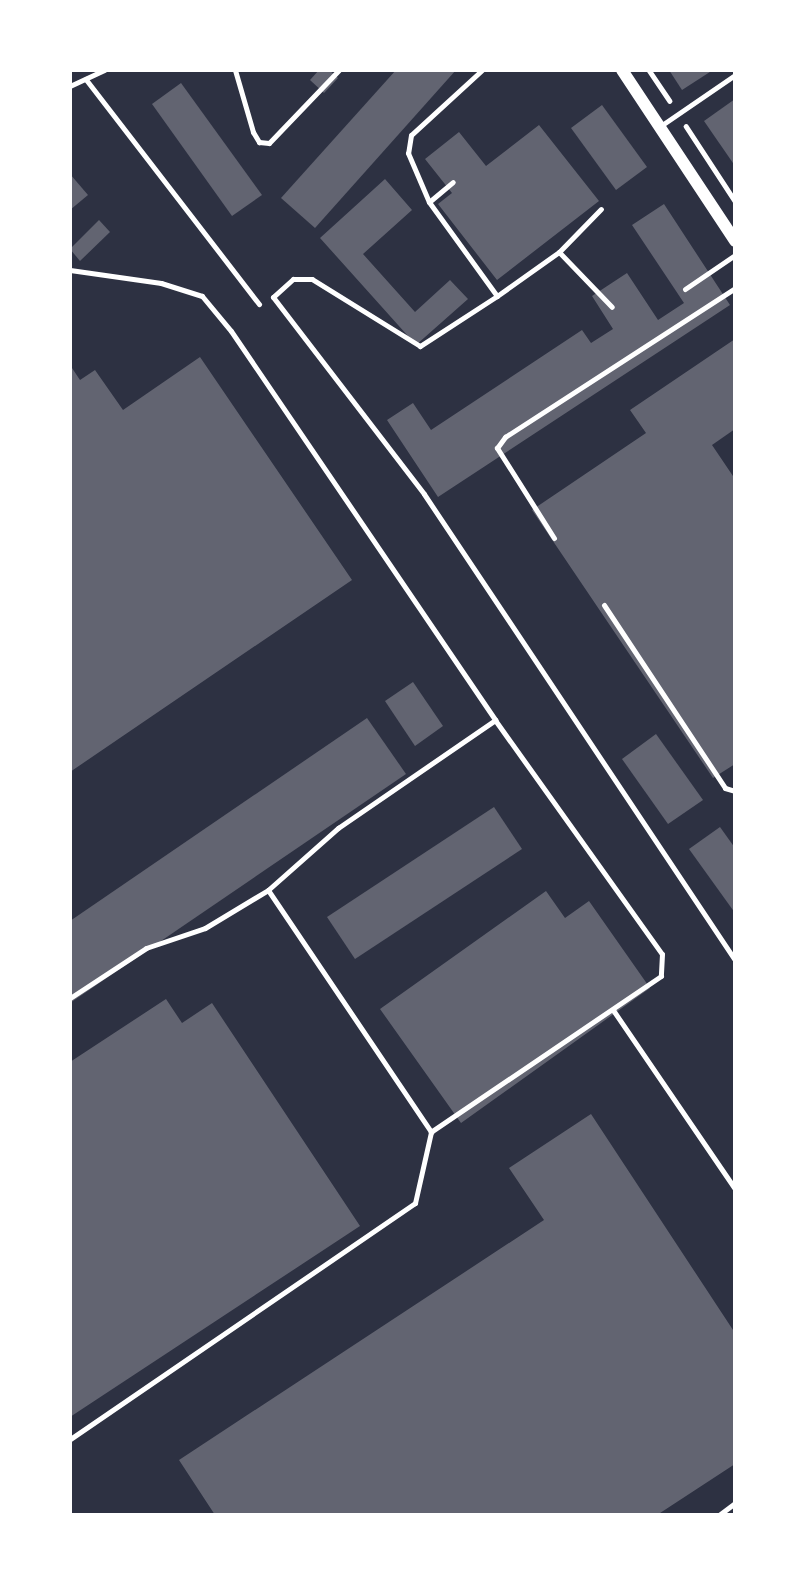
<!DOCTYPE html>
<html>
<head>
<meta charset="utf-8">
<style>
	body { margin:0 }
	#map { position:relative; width:805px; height:1585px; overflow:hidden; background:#2d3142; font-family:"IBM Plex Serif",serif }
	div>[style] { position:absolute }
	.building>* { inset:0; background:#626471 }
	.path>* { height:4.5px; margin:-2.25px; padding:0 2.25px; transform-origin:2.25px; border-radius:2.25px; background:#fff }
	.service>* { height:5px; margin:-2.5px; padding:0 2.5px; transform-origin:2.5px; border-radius:2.5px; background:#fff }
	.tertiary>* { height:12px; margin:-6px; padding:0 6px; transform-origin:6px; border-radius:6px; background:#fff }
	span { translate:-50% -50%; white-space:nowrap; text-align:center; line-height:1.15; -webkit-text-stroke:5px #fff; paint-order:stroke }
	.frame { position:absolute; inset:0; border:72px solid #fff; pointer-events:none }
</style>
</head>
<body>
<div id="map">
	<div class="building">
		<i style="clip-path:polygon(319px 70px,329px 70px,338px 78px,324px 93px,310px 80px)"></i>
		<i style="clip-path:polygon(396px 70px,456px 70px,315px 228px,281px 198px)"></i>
		<i style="clip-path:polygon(669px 70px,713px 70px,682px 90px)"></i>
		<i style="clip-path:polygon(181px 83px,262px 195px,232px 216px,152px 104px)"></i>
		<i style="clip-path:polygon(735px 99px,735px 166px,704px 121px)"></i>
		<i style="clip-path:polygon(602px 105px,647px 167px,616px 190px,571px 128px)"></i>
		<i style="clip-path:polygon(539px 125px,599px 201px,497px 280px,438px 204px,452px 193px,425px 159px,459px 132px,486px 166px)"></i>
		<i style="clip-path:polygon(70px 174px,88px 195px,70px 210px)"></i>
		<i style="clip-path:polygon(385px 179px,412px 210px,363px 254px,415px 312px,450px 280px,468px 299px,416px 345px,320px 238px)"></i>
		<i style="clip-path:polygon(664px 204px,730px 305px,438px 497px,387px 420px,413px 403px,431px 430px,582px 330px,591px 343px,613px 329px,592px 296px,627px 273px,658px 320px,684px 303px,632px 225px)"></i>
		<i style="clip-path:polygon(99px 220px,110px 232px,80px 261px,70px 249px)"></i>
		<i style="clip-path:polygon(735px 339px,735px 429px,712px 445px,735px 479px,735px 764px,713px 778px,532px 510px,646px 433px,630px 410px)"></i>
		<i style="clip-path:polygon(200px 357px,352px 580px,70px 772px,70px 365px,80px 380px,95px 370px,123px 410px)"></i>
		<i style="clip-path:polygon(413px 682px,443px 726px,415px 746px,385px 701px)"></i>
		<i style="clip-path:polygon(367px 718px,406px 774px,70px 1003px,70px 921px)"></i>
		<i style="clip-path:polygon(656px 734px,703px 800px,668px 824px,622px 759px)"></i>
		<i style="clip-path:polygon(494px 807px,522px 849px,355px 959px,327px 917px)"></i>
		<i style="clip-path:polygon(720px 827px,735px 848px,735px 913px,689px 849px)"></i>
		<i style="clip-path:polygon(546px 891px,565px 918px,589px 901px,650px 988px,461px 1123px,380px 1009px)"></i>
		<i style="clip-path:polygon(166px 999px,182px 1023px,212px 1003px,360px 1226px,70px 1417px,70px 1062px)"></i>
		<i style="clip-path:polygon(591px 1114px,735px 1333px,735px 1464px,657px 1515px,215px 1515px,179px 1460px,544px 1220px,509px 1168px)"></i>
	</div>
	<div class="path">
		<i style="left:649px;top:70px;width:37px;rotate:56deg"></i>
		<i style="left:86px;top:79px;width:284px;rotate:52.4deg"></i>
		<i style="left:70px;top:86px;width:38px;rotate:-25deg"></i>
		<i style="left:686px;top:126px;width:90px;rotate:56.8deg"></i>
	</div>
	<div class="service">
		<i style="left:235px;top:70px;width:65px;rotate:73.8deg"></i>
		<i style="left:253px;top:132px;width:12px;rotate:59deg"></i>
		<i style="left:259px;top:142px;width:10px;rotate:6deg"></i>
		<i style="left:269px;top:143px;width:101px;rotate:-46.2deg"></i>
		<i style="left:482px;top:70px;width:96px;rotate:137.5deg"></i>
		<i style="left:411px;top:135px;width:18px;rotate:99deg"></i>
		<i style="left:408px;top:153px;width:53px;rotate:66.8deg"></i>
		<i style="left:429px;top:202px;width:116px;rotate:54.1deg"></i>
		<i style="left:497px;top:296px;width:76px;rotate:-35.4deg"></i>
		<i style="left:559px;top:252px;width:60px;rotate:-45.7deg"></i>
		<i style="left:659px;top:127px;width:92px;rotate:-34.4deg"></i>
		<i style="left:429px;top:202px;width:31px;rotate:-40deg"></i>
		<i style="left:559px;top:252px;width:76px;rotate:46.1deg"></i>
		<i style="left:70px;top:270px;width:92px;rotate:8.1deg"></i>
		<i style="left:161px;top:283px;width:43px;rotate:17.6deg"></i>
		<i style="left:202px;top:296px;width:45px;rotate:50.4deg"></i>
		<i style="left:231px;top:331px;width:470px;rotate:55.8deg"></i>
		<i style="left:495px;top:720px;width:287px;rotate:54.5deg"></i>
		<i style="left:662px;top:954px;width:22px;rotate:93deg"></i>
		<i style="left:661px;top:976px;width:278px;rotate:145.9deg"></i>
		<i style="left:431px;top:1132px;width:73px;rotate:102.7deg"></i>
		<i style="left:415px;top:1203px;width:418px;rotate:145.6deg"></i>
		<i style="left:685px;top:289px;width:60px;rotate:-34.2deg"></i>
		<i style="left:497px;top:296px;width:92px;rotate:147deg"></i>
		<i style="left:420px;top:346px;width:127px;rotate:-148.2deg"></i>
		<i style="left:312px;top:279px;width:19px;rotate:180deg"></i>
		<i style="left:293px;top:279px;width:27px;rotate:138deg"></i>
		<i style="left:273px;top:297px;width:248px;rotate:52.5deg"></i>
		<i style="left:424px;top:494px;width:560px;rotate:56.28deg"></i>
		<i style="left:554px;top:538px;width:107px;rotate:-122.3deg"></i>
		<i style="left:497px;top:448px;width:14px;rotate:-54deg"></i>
		<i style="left:505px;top:437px;width:274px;rotate:-32.9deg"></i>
		<i style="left:604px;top:605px;width:219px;rotate:56.5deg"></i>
		<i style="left:725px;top:788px;width:10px;rotate:17deg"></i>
		<i style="left:268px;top:890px;width:94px;rotate:-41.5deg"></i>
		<i style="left:338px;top:828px;width:191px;rotate:-34.5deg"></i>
		<i style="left:70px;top:998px;width:91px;rotate:-33.3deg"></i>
		<i style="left:146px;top:948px;width:62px;rotate:-18.7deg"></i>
		<i style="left:205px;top:928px;width:74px;rotate:-31.1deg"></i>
		<i style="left:268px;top:890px;width:292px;rotate:56deg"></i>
		<i style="left:613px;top:1010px;width:217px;rotate:55.7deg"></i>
		<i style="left:719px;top:1515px;width:20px;rotate:-37deg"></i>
	</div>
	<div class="tertiary">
		<i style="left:622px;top:70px;width:205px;rotate:56.5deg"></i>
	</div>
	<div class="frame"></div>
</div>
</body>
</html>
